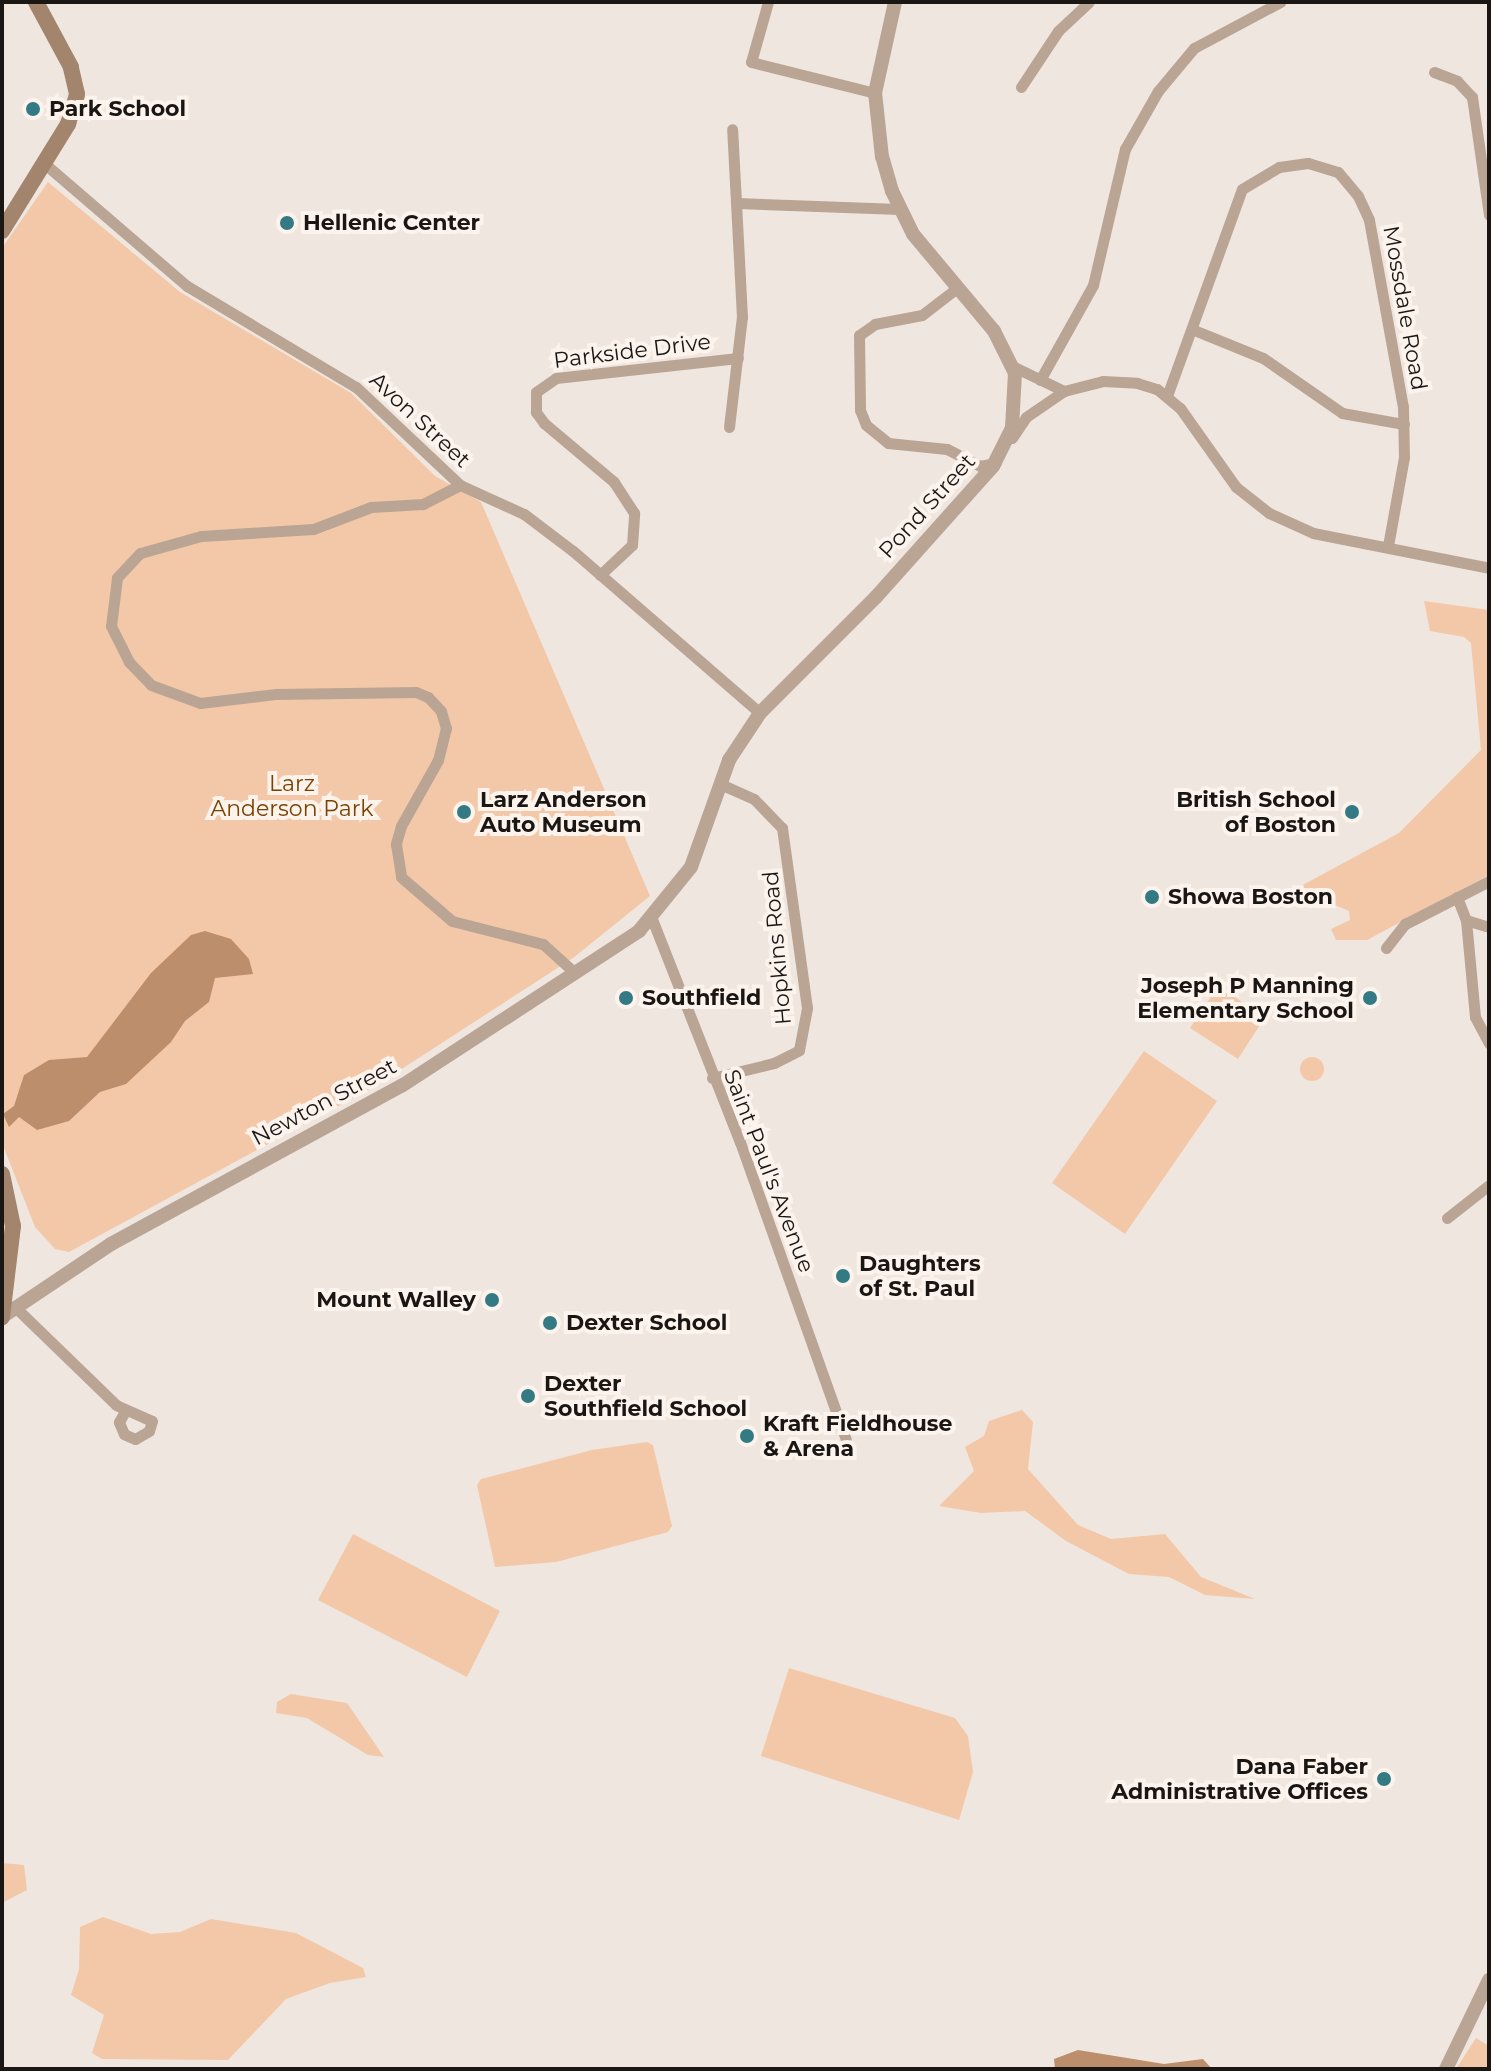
<!DOCTYPE html>
<html>
<head>
<meta charset="utf-8">
<style>
	body { margin:0 }
	#map { position:relative; width:1491px; height:2071px; overflow:hidden; background:#efe6df; font-family:Montserrat,sans-serif }
	div>[style] { position:absolute }
	.green>* { inset:0; background:#f3c8a8 }
	.round { border-radius:50% }
	.water>* { inset:0; background:#bc8e6b }
	.minor>* { height:11px; margin:-5.5px; padding:0 5.5px; transform-origin:5.5px; border-radius:5.5px; background:#baa595 }
	.tertiary>* { height:14px; margin:-7px; padding:0 7px; transform-origin:7px; border-radius:7px; background:#baa595 }
	.secondary>* { height:16px; margin:-8px; padding:0 8px; transform-origin:8px; border-radius:8px; background:#a3846d }
	.dots>* { width:22px; height:22px; translate:-50% -50%; box-sizing:border-box; border:4px solid #fcf3ec; border-radius:50% }
	span { translate:-50% -50%; white-space:nowrap; text-align:center; line-height:1.15; -webkit-text-stroke:8px #fcf3ec; paint-order:stroke }
	.poi-label { font-size:22px; color:#191614; font-weight:700 }
	.left { translate:0 -50%; text-align:left }
	.right { translate:-100% -50%; text-align:right }
	.street-label { font-size:22px; color:#191614 }
	.park-label { font-size:22px; color:#7b4101 }
	.frame { position:absolute; inset:0; border:4px solid #191614; pointer-events:none }
</style>
</head>
<body>
<div id="map">
	<div class="green">
		<i style="clip-path:polygon(48px 182px,180px 292px,351px 393px,435px 476px,481px 502px,650px 896px,573px 958px,377px 1085px,69px 1252px,55px 1249px,35px 1227px,2px 1143px,2px 248px)"></i>
		<i style="clip-path:polygon(1424px 601px,1489px 610px,1489px 875px,1367px 940px,1336px 940px,1331px 929px,1350px 920px,1349px 911px,1332px 904px,1304px 905px,1294px 896px,1299px 887px,1399px 833px,1481px 750px,1471px 643px,1464px 637px,1430px 631px)"></i>
		<i style="clip-path:polygon(1218px 986px,1265px 1017px,1238px 1059px,1190px 1028px)"></i>
		<i style="clip-path:polygon(1144px 1051px,1217px 1101px,1125px 1234px,1052px 1183px)"></i>
		<i class="round" style="left:1300px;top:1057px;width:24px;height:24px"></i>
		<i style="clip-path:polygon(1022px 1410px,1033px 1422px,1028px 1469px,1078px 1525px,1111px 1539px,1165px 1534px,1201px 1577px,1255px 1599px,1205px 1595px,1169px 1577px,1129px 1574px,1066px 1541px,1025px 1511px,981px 1513px,939px 1506px,974px 1471px,965px 1447px,984px 1436px,989px 1421px)"></i>
		<i style="clip-path:polygon(647px 1442px,653px 1445px,672px 1526px,668px 1532px,556px 1562px,495px 1567px,477px 1485px,481px 1479px,592px 1450px)"></i>
		<i style="clip-path:polygon(353px 1534px,500px 1611px,467px 1677px,318px 1600px)"></i>
		<i style="clip-path:polygon(789px 1668px,955px 1718px,968px 1736px,973px 1772px,959px 1820px,761px 1756px)"></i>
		<i style="clip-path:polygon(291px 1694px,347px 1703px,384px 1757px,368px 1755px,307px 1718px,276px 1713px,277px 1702px)"></i>
		<i style="clip-path:polygon(2px 1863px,24px 1865px,27px 1890px,2px 1903px)"></i>
		<i style="clip-path:polygon(103px 1917px,151px 1934px,180px 1932px,211px 1919px,296px 1933px,363px 1968px,366px 1977px,330px 1983px,286px 1999px,228px 2060px,102px 2059px,92px 2053px,104px 2015px,71px 1995px,79px 1969px,80px 1927px)"></i>
		<i style="clip-path:polygon(1476px 2038px,1489px 2046px,1489px 2069px,1456px 2069px)"></i>
	</div>
	<div class="water">
		<i style="clip-path:polygon(205px 931px,231px 939px,249px 959px,253px 974px,215px 978px,209px 1002px,185px 1021px,171px 1042px,126px 1084px,100px 1092px,69px 1121px,37px 1130px,19px 1117px,9px 1127px,3px 1114px,14px 1106px,24px 1075px,49px 1060px,87px 1057px,151px 973px,191px 935px)"></i>
		<i style="clip-path:polygon(1078px 2050px,1164px 2064px,1203px 2059px,1212px 2069px,1055px 2069px,1054px 2059px)"></i>
	</div>
	<div class="minor">
		<i style="left:768px;top:2px;width:62px;rotate:105.8deg"></i>
		<i style="left:751px;top:62px;width:128px;rotate:14deg"></i>
		<i style="left:1434px;top:72px;width:25px;rotate:21deg"></i>
		<i style="left:1457px;top:81px;width:22px;rotate:47deg"></i>
		<i style="left:1472px;top:97px;width:119px;rotate:81.8deg"></i>
		<i style="left:1021px;top:87px;width:67px;rotate:-56.5deg"></i>
		<i style="left:1058px;top:31px;width:42px;rotate:-43.1deg"></i>
		<i style="left:45px;top:164px;width:187px;rotate:40.7deg"></i>
		<i style="left:187px;top:286px;width:197px;rotate:30.9deg"></i>
		<i style="left:356px;top:387px;width:143px;rotate:43.3deg"></i>
		<i style="left:460px;top:485px;width:70px;rotate:24.4deg"></i>
		<i style="left:524px;top:514px;width:61px;rotate:37.1deg"></i>
		<i style="left:573px;top:551px;width:247px;rotate:40.9deg"></i>
		<i style="left:737px;top:203px;width:162px;rotate:2.1deg"></i>
		<i style="left:957px;top:288px;width:44px;rotate:142.4deg"></i>
		<i style="left:922px;top:315px;width:48px;rotate:169.2deg"></i>
		<i style="left:875px;top:324px;width:19px;rotate:145deg"></i>
		<i style="left:859px;top:335px;width:75px;rotate:89.2deg"></i>
		<i style="left:860px;top:410px;width:16px;rotate:68deg"></i>
		<i style="left:866px;top:425px;width:28px;rotate:39deg"></i>
		<i style="left:888px;top:443px;width:59px;rotate:5.8deg"></i>
		<i style="left:947px;top:449px;width:37px;rotate:27deg"></i>
		<i style="left:980px;top:466px;width:16px;rotate:-11deg"></i>
		<i style="left:1194px;top:330px;width:74px;rotate:22.1deg"></i>
		<i style="left:1263px;top:358px;width:96px;rotate:34.8deg"></i>
		<i style="left:1342px;top:413px;width:63px;rotate:10.1deg"></i>
		<i style="left:1012px;top:366px;width:58px;rotate:25.7deg"></i>
		<i style="left:1040px;top:380px;width:109px;rotate:-60.8deg"></i>
		<i style="left:1093px;top:285px;width:140px;rotate:-76.8deg"></i>
		<i style="left:1125px;top:149px;width:67px;rotate:-60.4deg"></i>
		<i style="left:1158px;top:91px;width:56px;rotate:-50.1deg"></i>
		<i style="left:1194px;top:48px;width:98px;rotate:-28.1deg"></i>
		<i style="left:1167px;top:396px;width:220px;rotate:-70.1deg"></i>
		<i style="left:1242px;top:189px;width:43px;rotate:-30.7deg"></i>
		<i style="left:1279px;top:167px;width:29px;rotate:-8deg"></i>
		<i style="left:1308px;top:163px;width:31px;rotate:17deg"></i>
		<i style="left:1338px;top:172px;width:31px;rotate:50deg"></i>
		<i style="left:1358px;top:196px;width:26px;rotate:65deg"></i>
		<i style="left:1369px;top:220px;width:190px;rotate:79.7deg"></i>
		<i style="left:1403px;top:407px;width:50px;rotate:88.9deg"></i>
		<i style="left:1404px;top:457px;width:90px;rotate:100.2deg"></i>
		<i style="left:729px;top:427px;width:111px;rotate:-83.3deg"></i>
		<i style="left:742px;top:317px;width:188px;rotate:-93deg"></i>
		<i style="left:1012px;top:438px;width:25px;rotate:-56deg"></i>
		<i style="left:1026px;top:417px;width:46px;rotate:-34.4deg"></i>
		<i style="left:1064px;top:391px;width:40px;rotate:-14.4deg"></i>
		<i style="left:1103px;top:381px;width:34px;rotate:3deg"></i>
		<i style="left:1137px;top:383px;width:21px;rotate:17deg"></i>
		<i style="left:1157px;top:389px;width:30px;rotate:40deg"></i>
		<i style="left:1180px;top:408px;width:97px;rotate:54.7deg"></i>
		<i style="left:1236px;top:487px;width:42px;rotate:38.2deg"></i>
		<i style="left:1269px;top:513px;width:48px;rotate:24.4deg"></i>
		<i style="left:1313px;top:533px;width:179px;rotate:11.2deg"></i>
		<i style="left:460px;top:485px;width:42px;rotate:152.8deg"></i>
		<i style="left:423px;top:504px;width:52px;rotate:176.7deg"></i>
		<i style="left:371px;top:507px;width:62px;rotate:159.2deg"></i>
		<i style="left:313px;top:529px;width:112px;rotate:176.4deg"></i>
		<i style="left:201px;top:536px;width:63px;rotate:164.4deg"></i>
		<i style="left:140px;top:553px;width:34px;rotate:133deg"></i>
		<i style="left:117px;top:578px;width:48px;rotate:97.1deg"></i>
		<i style="left:111px;top:626px;width:40px;rotate:63.4deg"></i>
		<i style="left:129px;top:662px;width:32px;rotate:46deg"></i>
		<i style="left:151px;top:685px;width:52px;rotate:20.2deg"></i>
		<i style="left:200px;top:703px;width:77px;rotate:-6.8deg"></i>
		<i style="left:276px;top:694px;width:140px;rotate:-0.8deg"></i>
		<i style="left:416px;top:692px;width:13px;rotate:23deg"></i>
		<i style="left:428px;top:697px;width:19px;rotate:47deg"></i>
		<i style="left:441px;top:711px;width:18px;rotate:74deg"></i>
		<i style="left:446px;top:728px;width:33px;rotate:104deg"></i>
		<i style="left:438px;top:760px;width:76px;rotate:119.3deg"></i>
		<i style="left:401px;top:826px;width:19px;rotate:106deg"></i>
		<i style="left:396px;top:844px;width:33px;rotate:81deg"></i>
		<i style="left:401px;top:877px;width:67px;rotate:40.8deg"></i>
		<i style="left:452px;top:921px;width:94px;rotate:14.2deg"></i>
		<i style="left:543px;top:944px;width:43px;rotate:42.2deg"></i>
		<i style="left:600px;top:575px;width:44px;rotate:-43.2deg"></i>
		<i style="left:632px;top:545px;width:32px;rotate:-86deg"></i>
		<i style="left:634px;top:513px;width:37px;rotate:-123deg"></i>
		<i style="left:614px;top:482px;width:92px;rotate:-139.9deg"></i>
		<i style="left:544px;top:423px;width:14px;rotate:-126deg"></i>
		<i style="left:536px;top:412px;width:20px;rotate:-90deg"></i>
		<i style="left:536px;top:392px;width:24px;rotate:-35deg"></i>
		<i style="left:556px;top:378px;width:183px;rotate:-6.3deg"></i>
		<i style="left:1457px;top:897px;width:25px;rotate:69deg"></i>
		<i style="left:1466px;top:920px;width:97px;rotate:84.7deg"></i>
		<i style="left:1475px;top:1017px;width:30px;rotate:62deg"></i>
		<i style="left:652px;top:919px;width:240px;rotate:68.5deg"></i>
		<i style="left:740px;top:1142px;width:315px;rotate:70.4deg"></i>
		<i style="left:1466px;top:920px;width:24px;rotate:17deg"></i>
		<i style="left:1386px;top:948px;width:31px;rotate:-52deg"></i>
		<i style="left:1405px;top:924px;width:94px;rotate:-27.1deg"></i>
		<i style="left:712px;top:1078px;width:64px;rotate:-13.6deg"></i>
		<i style="left:774px;top:1063px;width:28px;rotate:-27deg"></i>
		<i style="left:799px;top:1050px;width:43px;rotate:-79.2deg"></i>
		<i style="left:807px;top:1008px;width:182px;rotate:-97.9deg"></i>
		<i style="left:782px;top:828px;width:40px;rotate:-134deg"></i>
		<i style="left:754px;top:799px;width:36px;rotate:-156deg"></i>
		<i style="left:1447px;top:1218px;width:53px;rotate:-38.2deg"></i>
		<i style="left:14px;top:1306px;width:142px;rotate:44.1deg"></i>
		<i style="left:116px;top:1405px;width:39px;rotate:24deg"></i>
		<i style="left:152px;top:1421px;width:10px;rotate:107deg"></i>
		<i style="left:149px;top:1431px;width:16px;rotate:150deg"></i>
		<i style="left:135px;top:1439px;width:12px;rotate:-156deg"></i>
		<i style="left:124px;top:1434px;width:13px;rotate:-113deg"></i>
		<i style="left:119px;top:1422px;width:13px;rotate:-61deg"></i>
	</div>
	<div class="tertiary">
		<i style="left:2px;top:1317px;width:131px;rotate:-33.8deg"></i>
		<i style="left:111px;top:1244px;width:332px;rotate:-28.6deg"></i>
		<i style="left:403px;top:1085px;width:282px;rotate:-33.1deg"></i>
		<i style="left:639px;top:931px;width:82px;rotate:-50.9deg"></i>
		<i style="left:691px;top:867px;width:114px;rotate:-70.4deg"></i>
		<i style="left:729px;top:760px;width:56px;rotate:-56.6deg"></i>
		<i style="left:760px;top:713px;width:164px;rotate:-45deg"></i>
		<i style="left:876px;top:597px;width:176px;rotate:-48.2deg"></i>
		<i style="left:993px;top:466px;width:42px;rotate:-63.4deg"></i>
		<i style="left:1012px;top:428px;width:55px;rotate:-86.9deg"></i>
		<i style="left:1015px;top:373px;width:47px;rotate:-116.6deg"></i>
		<i style="left:994px;top:331px;width:126px;rotate:-129.9deg"></i>
		<i style="left:913px;top:234px;width:48px;rotate:-116deg"></i>
		<i style="left:892px;top:191px;width:35px;rotate:-106deg"></i>
		<i style="left:882px;top:157px;width:64px;rotate:-96.2deg"></i>
		<i style="left:875px;top:93px;width:93px;rotate:-77.6deg"></i>
		<i style="left:1446px;top:2069px;width:99px;rotate:-64.2deg"></i>
	</div>
	<div class="secondary">
		<i style="left:2px;top:231px;width:126px;rotate:-58.3deg"></i>
		<i style="left:68px;top:124px;width:31px;rotate:-73deg"></i>
		<i style="left:77px;top:94px;width:28px;rotate:-103deg"></i>
		<i style="left:71px;top:67px;width:74px;rotate:-118.3deg"></i>
		<i style="left:2px;top:1174px;width:53px;rotate:78.1deg"></i>
		<i style="left:13px;top:1226px;width:92px;rotate:96.9deg"></i>
	</div>
	<div class="dots">
		<i style="left:33px;top:109px;background:#337a84"></i>
		<i style="left:287px;top:223px;background:#337a84"></i>
		<i style="left:464px;top:812px;background:#337a84"></i>
		<i style="left:1352px;top:812px;background:#337a84"></i>
		<i style="left:1152px;top:897px;background:#337a84"></i>
		<i style="left:626px;top:998px;background:#337a84"></i>
		<i style="left:1370px;top:998px;background:#337a84"></i>
		<i style="left:843px;top:1276px;background:#337a84"></i>
		<i style="left:492px;top:1300px;background:#337a84"></i>
		<i style="left:550px;top:1323px;background:#337a84"></i>
		<i style="left:528px;top:1396px;background:#337a84"></i>
		<i style="left:747px;top:1436px;background:#337a84"></i>
		<i style="left:1384px;top:1779px;background:#337a84"></i>
	</div>
	<div class="poi-label">
		<span class="left" style="left:49px;top:109px">Park School</span>
		<span class="left" style="left:303px;top:223px">Hellenic Center</span>
		<span class="left" style="left:480px;top:812px">Larz Anderson<br>Auto Museum</span>
		<span class="right" style="left:1336px;top:812px">British School<br>of Boston</span>
		<span class="left" style="left:1168px;top:897px">Showa Boston</span>
		<span class="right" style="left:1354px;top:998px">Joseph P Manning<br>Elementary School</span>
		<span class="left" style="left:642px;top:998px">Southfield</span>
		<span class="left" style="left:859px;top:1276px">Daughters<br>of St. Paul</span>
		<span class="right" style="left:476px;top:1300px">Mount Walley</span>
		<span class="left" style="left:566px;top:1323px">Dexter School</span>
		<span class="left" style="left:544px;top:1396px">Dexter<br>Southfield School</span>
		<span class="left" style="left:763px;top:1436px">Kraft Fieldhouse<br>&amp; Arena</span>
		<span class="right" style="left:1368px;top:1779px">Dana Faber<br>Administrative Offices</span>
	</div>
	<div class="street-label">
		<span style="left:1405px;top:308px;rotate:80deg">Mossdale Road</span>
		<span style="left:632px;top:351px;rotate:-7deg">Parkside Drive</span>
		<span style="left:420px;top:420px;rotate:43deg">Avon Street</span>
		<span style="left:927px;top:506px;rotate:-48deg">Pond Street</span>
		<span style="left:777px;top:948px;rotate:-95deg">Hopkins Road</span>
		<span style="left:324px;top:1102px;rotate:-28deg">Newton Street</span>
		<span style="left:769px;top:1171px;rotate:69deg">Saint Paul's Avenue</span>
	</div>
	<div class="park-label">
		<span style="left:292px;top:796px">Larz<br>Anderson Park</span>
	</div>
	<div class="frame"></div>
</div>
</body>
</html>
